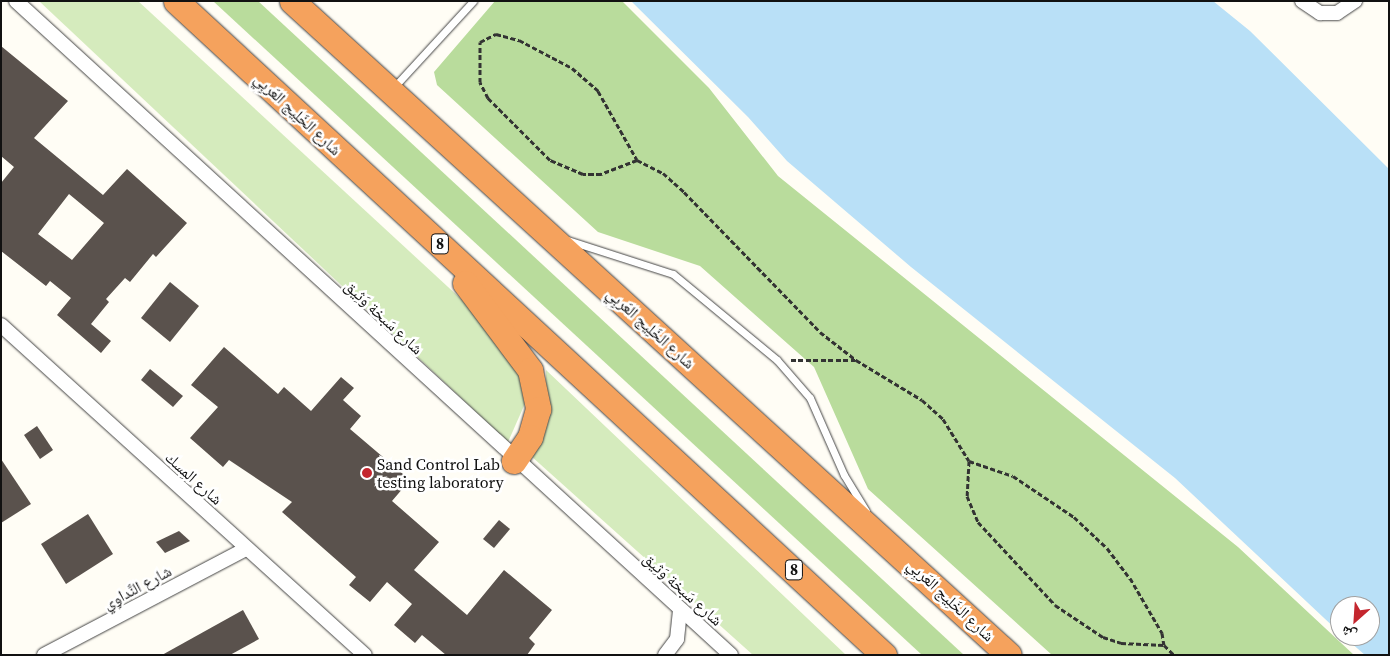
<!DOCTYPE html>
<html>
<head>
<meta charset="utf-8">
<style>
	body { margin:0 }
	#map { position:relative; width:1390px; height:656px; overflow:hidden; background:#fffdf5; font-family:"Source Serif 4","Noto Naskh Arabic",serif }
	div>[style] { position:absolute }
	.green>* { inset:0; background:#d5ebbd }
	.forest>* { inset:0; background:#b9dc9c }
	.water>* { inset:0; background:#b9e0f7 }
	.building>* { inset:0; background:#5a524d }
	.path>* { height:3px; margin-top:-1.5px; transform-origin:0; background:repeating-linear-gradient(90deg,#333 0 5px,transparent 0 7.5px) }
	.roads { filter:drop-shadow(0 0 1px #444) drop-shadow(0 0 1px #444) }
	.lane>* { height:7px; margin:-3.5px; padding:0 3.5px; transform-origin:3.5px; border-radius:3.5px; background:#fff }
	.street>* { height:14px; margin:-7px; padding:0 7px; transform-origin:7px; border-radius:7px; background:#fff }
	.highway>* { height:25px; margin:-12.5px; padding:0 12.5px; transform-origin:12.5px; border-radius:12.5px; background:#f5a25d }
	.dots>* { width:14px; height:14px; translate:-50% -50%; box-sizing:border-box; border:2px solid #fff; border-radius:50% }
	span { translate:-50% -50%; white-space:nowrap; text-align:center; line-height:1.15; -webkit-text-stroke:5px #fff; paint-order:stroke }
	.shield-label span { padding:1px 4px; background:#fff; border:1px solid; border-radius:4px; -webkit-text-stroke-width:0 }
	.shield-label { font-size:15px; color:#111; font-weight:700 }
	.street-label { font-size:16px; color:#111 }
	.poi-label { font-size:16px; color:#111 }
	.left { translate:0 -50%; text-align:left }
	.frame { position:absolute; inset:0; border:2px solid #111; pointer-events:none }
	.north { position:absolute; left:1330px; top:596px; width:50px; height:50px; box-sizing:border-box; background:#fff; border:1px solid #a0a0a0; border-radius:50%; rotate:206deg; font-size:14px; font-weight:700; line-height:20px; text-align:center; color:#111 }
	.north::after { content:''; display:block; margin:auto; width:18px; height:22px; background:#c4262e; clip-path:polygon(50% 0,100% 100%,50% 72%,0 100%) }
</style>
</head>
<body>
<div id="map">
	<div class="green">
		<i style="clip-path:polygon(39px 1px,138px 1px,499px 334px,523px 373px,527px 399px,508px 442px)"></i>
		<i style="clip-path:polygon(546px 370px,846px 655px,753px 655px,531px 456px,546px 404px)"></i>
	</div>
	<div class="forest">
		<i style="clip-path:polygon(213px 1px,258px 1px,964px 655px,922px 655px)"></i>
		<i style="clip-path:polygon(495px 1px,622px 1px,709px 88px,778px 176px,1238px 547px,1354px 655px,1052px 655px,868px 489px,814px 367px,700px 266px,598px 232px,437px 85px,434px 72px)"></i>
	</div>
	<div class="water">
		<i style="clip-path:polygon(631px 1px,1213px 1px,1250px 31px,1389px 169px,1389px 655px,1365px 655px,1343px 636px,1370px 636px,1370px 606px,1340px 606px,1340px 633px,1175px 478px,911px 267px,787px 161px,748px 117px)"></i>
	</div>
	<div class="building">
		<i style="clip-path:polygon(evenodd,1px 46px,68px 101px,34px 138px,103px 195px,127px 169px,187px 223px,156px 257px,153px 254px,130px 282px,125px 278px,106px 299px,109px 302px,91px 324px,111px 341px,101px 353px,57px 315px,71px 298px,50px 281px,46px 286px,1px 251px,1px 183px,14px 167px,1px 156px,1px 46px,69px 194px,104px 223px,72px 260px,38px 234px,69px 194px)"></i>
		<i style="clip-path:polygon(170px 282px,199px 306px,170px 342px,141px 318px)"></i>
		<i style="clip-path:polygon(224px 347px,278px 394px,284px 387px,311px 411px,341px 377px,354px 388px,343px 400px,361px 416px,350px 429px,410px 480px,392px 501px,439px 542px,414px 570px,467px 615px,504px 570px,552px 610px,529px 638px,535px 644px,527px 655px,446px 655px,422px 635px,415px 643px,394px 625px,412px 604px,387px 582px,370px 602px,349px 585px,356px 577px,282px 512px,292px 502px,229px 460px,223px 467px,190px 438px,218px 407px,191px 385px)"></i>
		<i style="clip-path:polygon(150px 369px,183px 396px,173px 407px,141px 380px)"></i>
		<i style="clip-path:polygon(37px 426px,53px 450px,40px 459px,24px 435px)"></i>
		<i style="clip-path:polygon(1px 459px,31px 504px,1px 523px)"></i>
		<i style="clip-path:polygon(88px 514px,113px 554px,66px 584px,41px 544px)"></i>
		<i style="clip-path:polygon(499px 520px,510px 529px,494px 548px,483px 539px)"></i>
		<i style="clip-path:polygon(179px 531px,190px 541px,165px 553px,156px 542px)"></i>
		<i style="clip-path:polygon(243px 610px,259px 639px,230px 655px,162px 655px)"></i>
	</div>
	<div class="path">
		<i style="left:637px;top:160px;width:39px;rotate:159deg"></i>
		<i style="left:601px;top:174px;width:18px;rotate:180deg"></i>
		<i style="left:583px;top:174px;width:36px;rotate:-157deg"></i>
		<i style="left:550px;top:160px;width:88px;rotate:-135deg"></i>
		<i style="left:488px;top:98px;width:18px;rotate:-117deg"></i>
		<i style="left:480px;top:82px;width:40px;rotate:-90deg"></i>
		<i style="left:480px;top:42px;width:18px;rotate:-27deg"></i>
		<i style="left:496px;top:34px;width:24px;rotate:15deg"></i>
		<i style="left:519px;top:40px;width:60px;rotate:27.8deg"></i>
		<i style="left:572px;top:68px;width:35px;rotate:41deg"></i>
		<i style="left:598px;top:91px;width:79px;rotate:60.5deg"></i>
		<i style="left:637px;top:160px;width:29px;rotate:27deg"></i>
		<i style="left:663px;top:173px;width:28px;rotate:42deg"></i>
		<i style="left:684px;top:192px;width:195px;rotate:45.8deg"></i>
		<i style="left:820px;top:332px;width:46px;rotate:37.9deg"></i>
		<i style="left:856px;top:360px;width:77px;rotate:31.2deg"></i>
		<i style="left:922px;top:400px;width:28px;rotate:42deg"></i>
		<i style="left:943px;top:419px;width:49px;rotate:58.2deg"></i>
		<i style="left:969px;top:461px;width:35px;rotate:93deg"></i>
		<i style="left:967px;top:496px;width:28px;rotate:67deg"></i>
		<i style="left:978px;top:522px;width:113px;rotate:47.1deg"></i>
		<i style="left:1055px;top:605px;width:58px;rotate:33.7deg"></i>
		<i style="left:1103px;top:637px;width:19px;rotate:18deg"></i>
		<i style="left:1121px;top:643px;width:43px;rotate:2.7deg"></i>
		<i style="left:791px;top:360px;width:64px"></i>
		<i style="left:969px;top:461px;width:46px;rotate:18.8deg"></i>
		<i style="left:1013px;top:476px;width:73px;rotate:33.9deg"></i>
		<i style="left:1074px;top:517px;width:45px;rotate:43.2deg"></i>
		<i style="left:1107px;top:548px;width:38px;rotate:53deg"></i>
		<i style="left:1130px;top:578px;width:64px;rotate:59.8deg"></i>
		<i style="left:1162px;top:633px;width:12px;rotate:81deg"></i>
		<i style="left:1164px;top:645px;width:14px;rotate:45deg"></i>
	</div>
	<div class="roads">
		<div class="lane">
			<i style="left:394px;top:87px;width:117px;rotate:-47.4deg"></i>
			<i style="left:567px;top:240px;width:111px;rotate:17.8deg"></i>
			<i style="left:673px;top:274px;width:135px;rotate:39.6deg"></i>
			<i style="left:777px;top:360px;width:50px;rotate:49deg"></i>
			<i style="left:810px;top:398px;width:84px;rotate:66.2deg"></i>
			<i style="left:844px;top:475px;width:42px;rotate:58.6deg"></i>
		</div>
		<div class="street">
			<i style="left:16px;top:1px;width:969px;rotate:42.45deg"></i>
			<i style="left:1302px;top:1px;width:22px;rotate:34deg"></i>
			<i style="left:1320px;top:13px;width:17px"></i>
			<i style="left:1337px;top:13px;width:22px;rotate:-34deg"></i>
			<i style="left:1px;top:325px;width:491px;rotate:42.2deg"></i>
			<i style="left:44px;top:655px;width:228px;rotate:-27.7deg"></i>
			<i style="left:665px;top:655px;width:20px;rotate:-53deg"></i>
			<i style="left:677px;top:639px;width:27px;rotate:-84deg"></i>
		</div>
		<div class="highway">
			<i style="left:176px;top:1px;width:964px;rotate:42.73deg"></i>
			<i style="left:292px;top:1px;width:970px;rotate:42.37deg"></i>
			<i style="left:465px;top:283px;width:109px;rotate:53.2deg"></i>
			<i style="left:530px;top:370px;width:40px;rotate:78deg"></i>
			<i style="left:538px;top:409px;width:29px;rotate:106deg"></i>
			<i style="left:530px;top:437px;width:29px;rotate:124deg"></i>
		</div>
	</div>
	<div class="dots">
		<i style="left:367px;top:473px;background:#c4262e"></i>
	</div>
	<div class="shield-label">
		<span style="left:440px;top:244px">8</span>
		<span style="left:794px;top:570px">8</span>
	</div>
	<div class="street-label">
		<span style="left:298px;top:114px;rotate:43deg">شارع الخَلِيج العَربِي</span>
		<span style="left:384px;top:317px;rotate:43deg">شارع سَبخة وَثِيق</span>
		<span style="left:651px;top:328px;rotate:42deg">شارع الخَلِيج العَربِي</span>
		<span style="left:194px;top:478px;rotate:42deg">شارع المِسك</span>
		<span style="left:137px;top:587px;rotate:-28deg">شارع النَّداوِي</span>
		<span style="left:683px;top:589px;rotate:42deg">شارع سَبخة وَثِيق</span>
		<span style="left:951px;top:600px;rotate:43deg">شارع الخَلِيج العَربِي</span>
	</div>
	<div class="poi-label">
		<span class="left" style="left:377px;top:473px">Sand Control Lab<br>testing laboratory</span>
	</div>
	<div class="frame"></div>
	<div class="north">ش</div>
</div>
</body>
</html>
